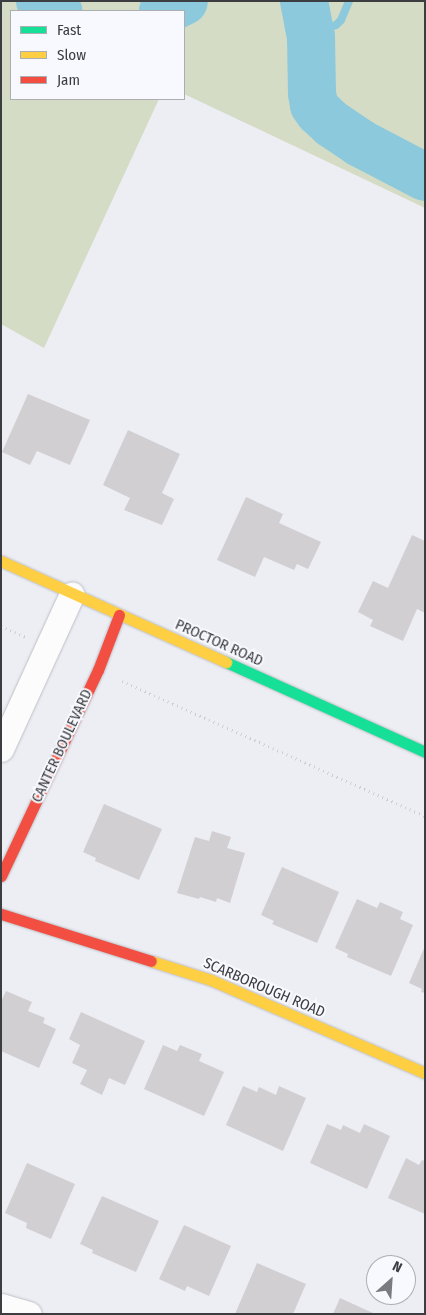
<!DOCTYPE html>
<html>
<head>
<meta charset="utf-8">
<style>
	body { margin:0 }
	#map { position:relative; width:426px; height:1315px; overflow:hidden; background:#edeef4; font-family:"Fira Sans Condensed",sans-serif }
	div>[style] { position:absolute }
	.green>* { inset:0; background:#d4dcc5 }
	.stream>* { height:8px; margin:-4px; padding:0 4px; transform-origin:4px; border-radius:4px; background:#8cc9dd }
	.river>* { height:48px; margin:-24px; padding:0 24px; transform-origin:24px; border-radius:24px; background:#8cc9dd }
	.building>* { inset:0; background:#d1cfd1 }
	.path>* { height:3px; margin-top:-1.5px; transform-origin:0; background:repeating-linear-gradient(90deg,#cccdd0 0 1px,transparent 0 5px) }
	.roads { filter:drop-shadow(0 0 1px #bebfc3) drop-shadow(0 0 1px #bebfc3) }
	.street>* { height:25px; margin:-12.5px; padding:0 12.5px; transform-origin:12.5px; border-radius:12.5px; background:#fcfcfd }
	.fast>* { height:11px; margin:-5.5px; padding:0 5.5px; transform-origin:5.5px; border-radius:5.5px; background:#16e098 }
	.slow>* { height:11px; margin:-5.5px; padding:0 5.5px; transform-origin:5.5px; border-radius:5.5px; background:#ffcf43 }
	.jam>* { height:11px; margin:-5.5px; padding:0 5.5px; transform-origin:5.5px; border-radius:5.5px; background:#f24e42 }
	span { translate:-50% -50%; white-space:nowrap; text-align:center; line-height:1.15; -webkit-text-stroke:4px #f8f9fe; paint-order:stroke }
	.street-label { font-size:15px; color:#3c3d41 }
	.frame { position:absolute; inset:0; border:2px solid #3c3d41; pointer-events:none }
	.legend { position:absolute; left:10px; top:10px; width:175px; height:90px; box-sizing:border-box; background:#f8f9fe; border:1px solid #adaeb2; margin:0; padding:6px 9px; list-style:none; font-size:15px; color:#3c3d41 }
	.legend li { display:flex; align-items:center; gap:10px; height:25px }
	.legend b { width:25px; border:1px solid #adaeb2 }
	.north { position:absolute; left:366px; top:1255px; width:50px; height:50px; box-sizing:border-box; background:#f8f9fe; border:1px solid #adaeb2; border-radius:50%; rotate:26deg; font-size:14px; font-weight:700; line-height:20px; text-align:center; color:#3c3d41 }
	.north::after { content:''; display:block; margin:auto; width:18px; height:22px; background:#7a7b80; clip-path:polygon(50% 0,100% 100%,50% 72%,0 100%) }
</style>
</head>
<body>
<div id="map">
	<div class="green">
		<i style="clip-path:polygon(1px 1px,425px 2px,425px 208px,184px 94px,184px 11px,11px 11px,11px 99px,159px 99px,44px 348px,1px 324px)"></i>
	</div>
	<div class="stream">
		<i style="left:311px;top:37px;width:28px;rotate:-26deg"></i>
		<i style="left:336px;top:25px;width:7px;rotate:-45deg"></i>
		<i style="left:341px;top:20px;width:21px;rotate:-67deg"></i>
	</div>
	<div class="river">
		<i style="left:40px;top:1px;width:21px;rotate:29deg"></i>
		<i style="left:304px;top:1px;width:37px;rotate:79deg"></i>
		<i style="left:311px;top:37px;width:56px;rotate:89deg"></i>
		<i style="left:312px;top:93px;width:12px;rotate:81deg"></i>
		<i style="left:314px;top:105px;width:9px;rotate:54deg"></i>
		<i style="left:319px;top:112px;width:18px;rotate:43deg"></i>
		<i style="left:332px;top:124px;width:34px;rotate:34deg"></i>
		<i style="left:360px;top:143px;width:73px;rotate:27.6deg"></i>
		<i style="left:163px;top:11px;width:23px;rotate:-25deg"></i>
	</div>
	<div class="building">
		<i style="clip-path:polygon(28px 394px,90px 420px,70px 465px,37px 451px,30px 465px,2px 452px)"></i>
		<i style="clip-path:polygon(128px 430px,180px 454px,162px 493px,174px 499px,162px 525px,124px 510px,130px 498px,103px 485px)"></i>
		<i style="clip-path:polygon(246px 497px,283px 514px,279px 523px,321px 542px,308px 569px,297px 564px,294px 570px,264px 557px,255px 577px,217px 560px)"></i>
		<i style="clip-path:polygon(412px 535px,425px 541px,425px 613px,417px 609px,403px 641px,370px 626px,373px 620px,358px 612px,373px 581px,388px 588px)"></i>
		<i style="clip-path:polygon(104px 804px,162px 829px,139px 880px,95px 861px,96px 858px,83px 852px)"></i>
		<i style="clip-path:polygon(212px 831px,231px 837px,227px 848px,245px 853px,230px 903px,217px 898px,216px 902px,200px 897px,199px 899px,177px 893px,195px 837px,209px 841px)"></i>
		<i style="clip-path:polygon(282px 867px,339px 892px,317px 943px,272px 924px,274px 921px,261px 915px)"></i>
		<i style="clip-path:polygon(357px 899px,377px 908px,380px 902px,403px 912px,400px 919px,413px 925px,391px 976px,347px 957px,348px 954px,335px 948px)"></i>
		<i style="clip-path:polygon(425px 946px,425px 993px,421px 992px,422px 989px,409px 983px)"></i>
		<i style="clip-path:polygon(6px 991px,32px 1002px,28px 1011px,45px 1018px,43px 1023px,56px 1029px,39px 1068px,1px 1051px,1px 1001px)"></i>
		<i style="clip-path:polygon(81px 1012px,145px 1041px,125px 1085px,109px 1078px,102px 1095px,80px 1084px,87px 1070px,72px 1063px,80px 1045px,69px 1039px)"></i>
		<i style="clip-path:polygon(163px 1045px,177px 1051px,180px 1045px,202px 1054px,199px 1061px,224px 1072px,204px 1116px,144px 1089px)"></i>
		<i style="clip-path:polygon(243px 1086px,257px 1092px,259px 1087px,276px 1095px,279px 1086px,306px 1098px,283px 1151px,226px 1125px)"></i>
		<i style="clip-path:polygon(327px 1124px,341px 1130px,343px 1125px,360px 1133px,364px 1124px,390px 1136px,367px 1189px,310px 1163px)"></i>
		<i style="clip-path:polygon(406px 1158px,419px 1165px,422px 1160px,425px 1161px,425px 1214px,388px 1198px)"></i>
		<i style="clip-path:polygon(27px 1163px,75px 1184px,51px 1239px,26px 1228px,27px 1223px,5px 1213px)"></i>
		<i style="clip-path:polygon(102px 1196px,159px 1221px,136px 1272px,92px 1253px,93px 1250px,80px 1244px)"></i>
		<i style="clip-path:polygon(184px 1225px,231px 1246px,209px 1296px,187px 1286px,185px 1291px,159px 1279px)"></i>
		<i style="clip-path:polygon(257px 1263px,306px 1284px,293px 1314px,235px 1314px)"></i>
		<i style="clip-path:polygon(340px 1298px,375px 1314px,333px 1314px)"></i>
	</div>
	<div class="path">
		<i style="left:1px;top:626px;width:27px;rotate:24deg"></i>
		<i style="left:122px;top:681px;width:332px;rotate:24deg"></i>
	</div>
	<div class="roads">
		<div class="street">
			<i style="left:1px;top:749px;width:170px;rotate:-65.4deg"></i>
			<i style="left:1px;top:1306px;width:29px;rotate:16deg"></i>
		</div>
		<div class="fast">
			<i style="left:226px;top:662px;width:218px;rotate:24.3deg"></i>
		</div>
		<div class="slow">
			<i style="left:1px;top:561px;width:247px;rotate:24.2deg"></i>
			<i style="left:151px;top:961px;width:63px;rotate:17.6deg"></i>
			<i style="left:211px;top:980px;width:233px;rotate:23.5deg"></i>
		</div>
		<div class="jam">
			<i style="left:1px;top:876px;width:228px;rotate:-64.8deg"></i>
			<i style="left:98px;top:670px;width:59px;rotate:-69.1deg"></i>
			<i style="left:1px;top:914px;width:157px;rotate:17.4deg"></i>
		</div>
	</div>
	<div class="street-label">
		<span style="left:219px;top:643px;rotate:24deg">PROCTOR ROAD</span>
		<span style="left:62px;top:746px;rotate:-65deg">CANTER BOULEVARD</span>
		<span style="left:264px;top:988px;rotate:23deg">SCARBOROUGH ROAD</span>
	</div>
	<div class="frame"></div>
	<ul class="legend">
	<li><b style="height:6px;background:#16e098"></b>Fast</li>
	<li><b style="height:6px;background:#ffcf43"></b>Slow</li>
	<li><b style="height:6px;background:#f24e42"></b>Jam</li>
	</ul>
	<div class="north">N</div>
</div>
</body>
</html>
